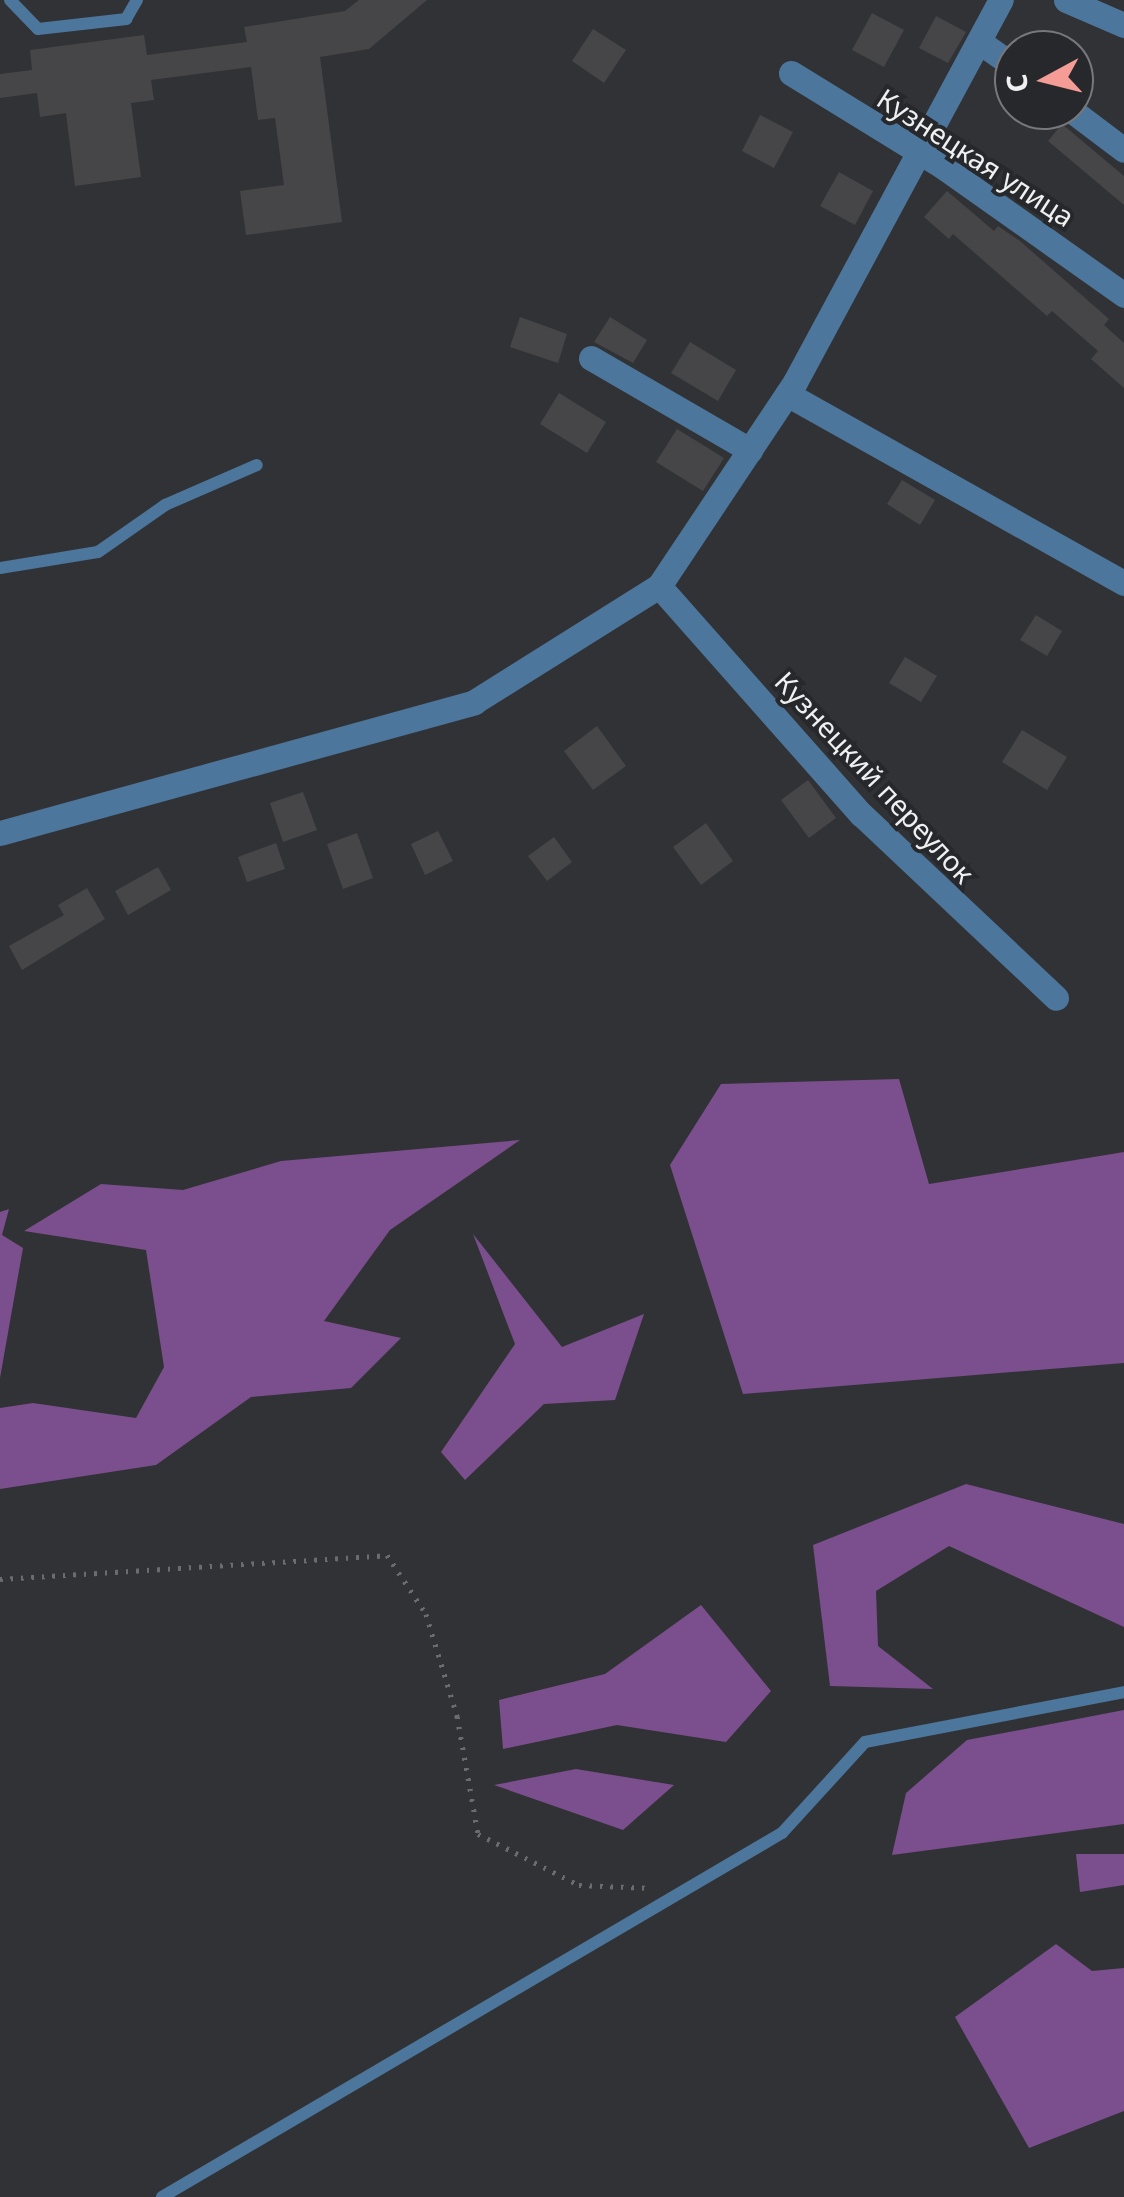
<!DOCTYPE html>
<html>
<head>
<meta charset="utf-8">
<style>
	body { margin:0 }
	#map { position:relative; width:1124px; height:2197px; overflow:hidden; background:#313235; font-family:"Noto Sans",sans-serif }
	div>[style] { position:absolute }
	.forest>* { inset:0; background:#7b4e8d }
	.building>* { inset:0; background:#464649 }
	.path>* { height:5px; margin-top:-2.5px; transform-origin:0; background:repeating-linear-gradient(90deg,#6b6c6f 0 2.5px,transparent 0 10.5px) }
	.service>* { height:12px; margin:-6px; padding:0 6px; transform-origin:6px; border-radius:6px; background:#4c769c }
	.minor>* { height:25px; margin:-12.5px; padding:0 12.5px; transform-origin:12.5px; border-radius:12.5px; background:#4c769c }
	span { translate:-50% -50%; white-space:nowrap; text-align:center; line-height:1.15; -webkit-text-stroke:8px #27282b; paint-order:stroke }
	.street-label { font-size:28px; color:#eff0f2 }
	.north { position:absolute; left:994px; top:30px; width:100px; height:100px; box-sizing:border-box; background:#27282b; border:2px solid #77787b; border-radius:50%; rotate:263deg; font-size:28px; font-weight:700; line-height:40px; text-align:center; color:#eff0f2 }
	.north::after { content:''; display:block; margin:auto; width:35px; height:45px; background:#f59c96; clip-path:polygon(50% 0,100% 100%,50% 72%,0 100%) }
</style>
</head>
<body>
<div id="map">
	<div class="forest">
		<i style="clip-path:polygon(899px 1079px,929px 1184px,1124px 1152px,1124px 1363px,743px 1394px,670px 1165px,721px 1084px)"></i>
		<i style="clip-path:polygon(520px 1140px,390px 1230px,324px 1321px,401px 1338px,351px 1388px,251px 1397px,156px 1465px,0 1489px,0 1408px,33px 1403px,136px 1418px,164px 1367px,146px 1250px,24px 1231px,101px 1184px,183px 1190px,281px 1161px)"></i>
		<i style="clip-path:polygon(9px 1209px,2px 1235px,23px 1248px,0 1378px,0 1212px)"></i>
		<i style="clip-path:polygon(473px 1234px,562px 1347px,644px 1314px,615px 1400px,544px 1404px,465px 1480px,441px 1452px,515px 1344px)"></i>
		<i style="clip-path:polygon(966px 1484px,1124px 1524px,1124px 1627px,949px 1546px,876px 1591px,878px 1646px,933px 1689px,830px 1686px,813px 1545px)"></i>
		<i style="clip-path:polygon(701px 1605px,771px 1691px,726px 1742px,617px 1725px,503px 1749px,499px 1700px,605px 1674px)"></i>
		<i style="clip-path:polygon(1124px 1710px,1124px 1824px,892px 1855px,906px 1793px,967px 1740px)"></i>
		<i style="clip-path:polygon(576px 1769px,674px 1785px,623px 1830px,494px 1785px)"></i>
		<i style="clip-path:polygon(1076px 1854px,1124px 1854px,1124px 1885px,1080px 1892px)"></i>
		<i style="clip-path:polygon(1056px 1944px,1092px 1971px,1124px 1968px,1124px 2111px,1029px 2148px,955px 2017px)"></i>
	</div>
	<div class="building">
		<i style="clip-path:polygon(359px 0,427px 0,369px 49px,320px 57px,342px 222px,246px 235px,240px 191px,284px 185px,275px 118px,258px 120px,251px 67px,151px 80px,154px 100px,131px 103px,141px 177px,75px 186px,66px 113px,40px 117px,37px 93px,0 98px,0 74px,32px 70px,30px 50px,144px 35px,147px 55px,247px 42px,244px 27px,345px 11px)"></i>
		<i style="clip-path:polygon(872px 13px,904px 30px,884px 67px,852px 50px)"></i>
		<i style="clip-path:polygon(936px 16px,966px 32px,948px 63px,919px 48px)"></i>
		<i style="clip-path:polygon(593px 29px,626px 50px,604px 83px,572px 61px)"></i>
		<i style="clip-path:polygon(760px 115px,793px 132px,774px 168px,742px 151px)"></i>
		<i style="clip-path:polygon(1062px 124px,1124px 176px,1124px 205px,1048px 141px)"></i>
		<i style="clip-path:polygon(839px 172px,873px 191px,855px 225px,820px 206px)"></i>
		<i style="clip-path:polygon(947px 191px,994px 231px,998px 226px,1020px 241px,1109px 319px,1104px 325px,1124px 343px,1124px 388px,1091px 359px,1098px 351px,1052px 311px,1047px 316px,953px 234px,949px 239px,924px 217px)"></i>
		<i style="clip-path:polygon(520px 317px,567px 334px,558px 363px,510px 347px)"></i>
		<i style="clip-path:polygon(610px 317px,647px 340px,633px 363px,594px 342px)"></i>
		<i style="clip-path:polygon(690px 342px,736px 370px,718px 401px,671px 373px)"></i>
		<i style="clip-path:polygon(559px 393px,606px 422px,587px 453px,540px 424px)"></i>
		<i style="clip-path:polygon(677px 429px,724px 458px,703px 491px,656px 462px)"></i>
		<i style="clip-path:polygon(902px 480px,935px 500px,920px 525px,887px 504px)"></i>
		<i style="clip-path:polygon(1036px 615px,1062px 631px,1047px 656px,1020px 640px)"></i>
		<i style="clip-path:polygon(905px 657px,937px 676px,921px 702px,889px 683px)"></i>
		<i style="clip-path:polygon(597px 726px,626px 766px,593px 790px,564px 751px)"></i>
		<i style="clip-path:polygon(1022px 730px,1067px 757px,1047px 790px,1002px 762px)"></i>
		<i style="clip-path:polygon(808px 780px,836px 818px,809px 838px,781px 800px)"></i>
		<i style="clip-path:polygon(303px 792px,317px 830px,283px 842px,270px 803px)"></i>
		<i style="clip-path:polygon(706px 823px,733px 861px,701px 885px,673px 847px)"></i>
		<i style="clip-path:polygon(438px 831px,453px 861px,425px 875px,411px 844px)"></i>
		<i style="clip-path:polygon(357px 833px,373px 878px,343px 889px,327px 844px)"></i>
		<i style="clip-path:polygon(554px 837px,572px 862px,547px 881px,528px 856px)"></i>
		<i style="clip-path:polygon(276px 843px,285px 869px,247px 882px,238px 857px)"></i>
		<i style="clip-path:polygon(158px 867px,171px 890px,128px 915px,115px 891px)"></i>
		<i style="clip-path:polygon(87px 888px,105px 919px,22px 970px,9px 946px,64px 915px,58px 905px)"></i>
	</div>
	<div class="path">
		<i style="left:0;top:1579px;width:388px;rotate:-3.5deg"></i>
		<i style="left:387px;top:1555px;width:71px;rotate:56.5deg"></i>
		<i style="left:426px;top:1614px;width:107px;rotate:73.1deg"></i>
		<i style="left:457px;top:1716px;width:120px;rotate:79.9deg"></i>
		<i style="left:478px;top:1834px;width:113px;rotate:26.8deg"></i>
		<i style="left:579px;top:1885px;width:73px;rotate:2.4deg"></i>
	</div>
	<div class="service">
		<i style="left:10px;top:0;width:40px;rotate:46deg"></i>
		<i style="left:38px;top:29px;width:89px;rotate:-6.5deg"></i>
		<i style="left:126px;top:19px;width:22px;rotate:-60deg"></i>
		<i style="left:0;top:568px;width:99px;rotate:-9.3deg"></i>
		<i style="left:98px;top:552px;width:82px;rotate:-35deg"></i>
		<i style="left:165px;top:505px;width:100px;rotate:-23.5deg"></i>
		<i style="left:162px;top:2197px;width:719px;rotate:-30.42deg"></i>
		<i style="left:782px;top:1833px;width:123px;rotate:-47.6deg"></i>
		<i style="left:865px;top:1742px;width:264px;rotate:-10.9deg"></i>
	</div>
	<div class="minor">
		<i style="left:1066px;top:0;width:63px;rotate:23.3deg"></i>
		<i style="left:981px;top:43px;width:40px;rotate:34.9deg"></i>
		<i style="left:791px;top:73px;width:177px;rotate:31.6deg"></i>
		<i style="left:942px;top:166px;width:223px;rotate:35.3deg"></i>
		<i style="left:1071px;top:110px;width:66px;rotate:37deg"></i>
		<i style="left:591px;top:358px;width:184px;rotate:30.1deg"></i>
		<i style="left:787px;top:394px;width:386px;rotate:29.3deg"></i>
		<i style="left:659px;top:586px;width:305px;rotate:48.5deg"></i>
		<i style="left:861px;top:814px;width:268px;rotate:43.3deg"></i>
		<i style="left:0;top:833px;width:492px;rotate:-15.4deg"></i>
		<i style="left:474px;top:702px;width:218px;rotate:-32.1deg"></i>
		<i style="left:659px;top:586px;width:245px;rotate:-56.3deg"></i>
		<i style="left:795px;top:382px;width:434px;rotate:-61.7deg"></i>
	</div>
	<div class="street-label">
		<span style="left:976px;top:157px;rotate:33deg">Кузнецкая улица</span>
		<span style="left:875px;top:777px;rotate:47deg">Кузнецкий переулок</span>
	</div>
	<div class="north">С</div>
</div>
</body>
</html>
